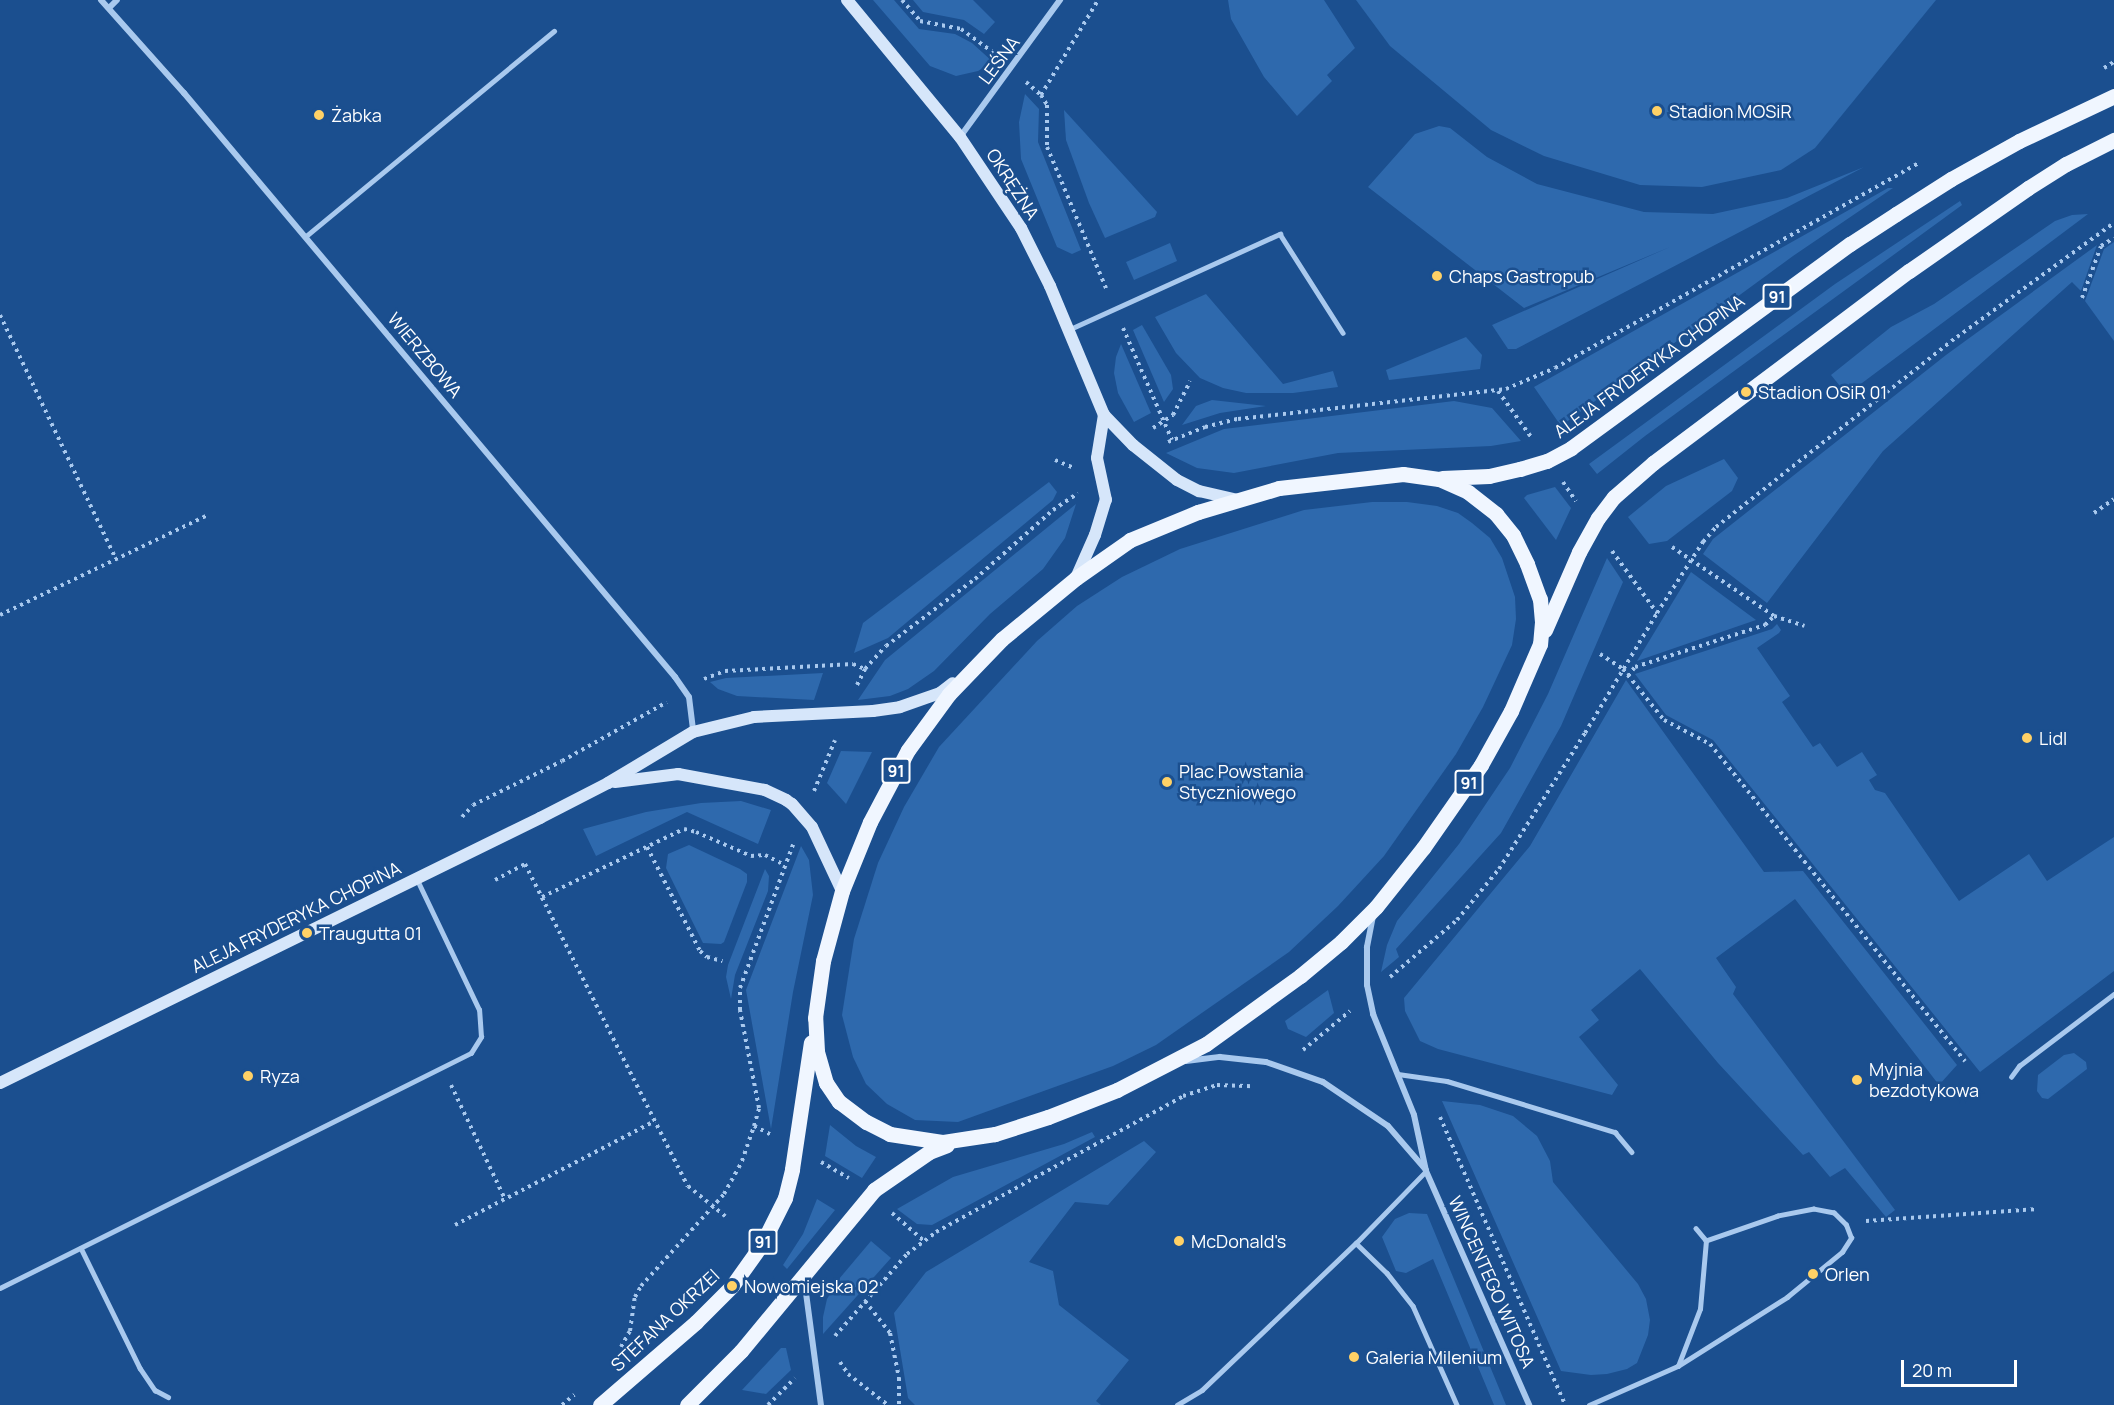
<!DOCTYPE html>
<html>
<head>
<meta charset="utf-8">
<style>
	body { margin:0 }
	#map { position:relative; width:2114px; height:1405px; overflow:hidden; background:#1b4f8f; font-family:Manrope,sans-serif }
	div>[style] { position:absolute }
	.green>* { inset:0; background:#2e69ad }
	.path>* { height:4px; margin-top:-2px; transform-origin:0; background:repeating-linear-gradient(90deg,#a9c9ee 0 3px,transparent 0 7.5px) }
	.lane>* { height:4.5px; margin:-2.25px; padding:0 2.25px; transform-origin:2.25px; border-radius:2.25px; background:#a9c9ee }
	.street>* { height:6px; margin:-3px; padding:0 3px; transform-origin:3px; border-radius:3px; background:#a9c9ee }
	.secondary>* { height:12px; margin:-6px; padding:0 6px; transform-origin:6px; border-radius:6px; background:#d6e6fa }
	.primary>* { height:15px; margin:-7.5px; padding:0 7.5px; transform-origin:7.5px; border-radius:7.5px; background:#f0f6ff }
	.dots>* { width:16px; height:16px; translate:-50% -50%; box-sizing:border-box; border:3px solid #1b4f8f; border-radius:50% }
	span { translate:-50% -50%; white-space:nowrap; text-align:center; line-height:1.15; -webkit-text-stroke:5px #1b4f8f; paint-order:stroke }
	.shield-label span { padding:2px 4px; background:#1b4f8f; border:2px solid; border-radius:4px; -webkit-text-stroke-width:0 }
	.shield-label { font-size:16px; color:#fff; font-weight:700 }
	.street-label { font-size:18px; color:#fff }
	.poi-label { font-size:18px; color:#fff }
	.left { translate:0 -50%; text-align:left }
	.scale { position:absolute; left:1901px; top:1360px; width:116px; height:27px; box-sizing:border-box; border:3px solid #fff; border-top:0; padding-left:8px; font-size:18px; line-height:21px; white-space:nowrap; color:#fff; -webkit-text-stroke:4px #1b4f8f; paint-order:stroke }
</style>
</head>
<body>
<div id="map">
	<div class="green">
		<i style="clip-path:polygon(873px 0,894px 0,919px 29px,955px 34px,972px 43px,993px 62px,978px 71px,956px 76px,930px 66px)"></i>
		<i style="clip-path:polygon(913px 0,973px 0,995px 22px,984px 34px,964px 20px,923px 12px)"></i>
		<i style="clip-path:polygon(1228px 0,1324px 0,1355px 48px,1327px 75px,1332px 81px,1297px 116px,1264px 77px,1231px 19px)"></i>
		<i style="clip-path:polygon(1356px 0,1936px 0,1815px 148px,1781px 170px,1702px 187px,1640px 185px,1544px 156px,1491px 130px,1390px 46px)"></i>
		<i style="clip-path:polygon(1025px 94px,1039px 109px,1038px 142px,1081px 250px,1072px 254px,1057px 247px,1021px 159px,1019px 122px)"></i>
		<i style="clip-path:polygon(1064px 110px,1157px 212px,1155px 217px,1105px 238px,1089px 203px,1066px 140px)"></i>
		<i style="clip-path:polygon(1439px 126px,1450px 128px,1487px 157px,1537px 184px,1644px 212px,1713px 214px,1787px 198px,1864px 167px,1516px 349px,1508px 349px,1492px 325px,1670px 247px,1524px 308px,1368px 187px,1415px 134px)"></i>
		<i style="clip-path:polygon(1888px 188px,1893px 188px,1793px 256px,1561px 426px,1534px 387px)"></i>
		<i style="clip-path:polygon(1960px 201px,1962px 205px,1645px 436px,1597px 474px,1589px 464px,1835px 284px)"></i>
		<i style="clip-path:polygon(2088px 214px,1850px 392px,1844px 391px,1831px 375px,1891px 327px,1934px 304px,2055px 221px,2072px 215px)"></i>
		<i style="clip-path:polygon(2114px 242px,2114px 341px,2085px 301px,2104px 249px)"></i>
		<i style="clip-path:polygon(1170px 243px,1177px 261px,1134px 280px,1126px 262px)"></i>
		<i style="clip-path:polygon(2097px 245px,2081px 291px,2072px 282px,1883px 451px,1767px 603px,1703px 554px,1713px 539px,1946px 355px)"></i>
		<i style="clip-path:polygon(1206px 294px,1283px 384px,1333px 371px,1338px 387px,1293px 393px,1246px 393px,1223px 388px,1200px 378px,1176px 353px,1155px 317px)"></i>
		<i style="clip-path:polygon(1142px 325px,1171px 375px,1173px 389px,1164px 402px,1133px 330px)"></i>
		<i style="clip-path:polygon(1466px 337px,1482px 355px,1480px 369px,1389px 380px,1386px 370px)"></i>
		<i style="clip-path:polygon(1121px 344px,1151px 413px,1134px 422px,1118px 393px,1114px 373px,1116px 357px)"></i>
		<i style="clip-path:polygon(1212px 400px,1266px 406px,1220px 413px,1182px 425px,1196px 406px)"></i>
		<i style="clip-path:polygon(1454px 401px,1492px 408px,1521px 441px,1491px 446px,1338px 453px,1234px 473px,1197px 468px,1166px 453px,1224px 429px)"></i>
		<i style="clip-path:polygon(1724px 459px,1738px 478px,1732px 491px,1667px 541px,1649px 544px,1628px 517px,1666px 486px)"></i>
		<i style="clip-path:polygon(1049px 482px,1057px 492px,1053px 500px,888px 638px,854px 653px,863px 623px)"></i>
		<i style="clip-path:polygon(1555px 487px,1571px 508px,1556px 540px,1524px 498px,1527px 495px)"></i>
		<i style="clip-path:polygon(1372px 502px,1407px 502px,1437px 506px,1458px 513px,1472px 523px,1490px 538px,1502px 558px,1515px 597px,1516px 619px,1512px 645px,1483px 707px,1456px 754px,1384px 856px,1338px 906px,1289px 952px,1156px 1045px,1113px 1066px,958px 1122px,915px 1120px,887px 1104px,866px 1084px,853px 1057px,842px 1015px,854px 939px,878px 863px,904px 807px,939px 747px,1037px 641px,1077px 606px,1122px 577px,1180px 549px,1304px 510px)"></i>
		<i style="clip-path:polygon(1076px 504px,1065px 538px,1043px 569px,990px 614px,934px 671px,908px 689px,890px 696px,858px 700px,885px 660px)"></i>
		<i style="clip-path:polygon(1607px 558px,1623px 582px,1561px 726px,1501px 833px,1396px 949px,1399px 957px,1381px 972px,1387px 945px,1397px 921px,1459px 844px,1510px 768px,1548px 694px)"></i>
		<i style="clip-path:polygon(1691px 572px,1756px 620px,1637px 661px)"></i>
		<i style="clip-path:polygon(1777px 624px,1781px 630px,1779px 633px,1757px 648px,1790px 696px,1782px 702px,1813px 747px,1820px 743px,1837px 767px,1862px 752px,1877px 775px,1869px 780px,1875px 790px,1885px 793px,1959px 901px,2029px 854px,2047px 881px,2114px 837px,2114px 971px,1980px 1072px,1713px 740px,1666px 715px,1635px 674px,1772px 629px)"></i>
		<i style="clip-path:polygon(823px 673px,814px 700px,737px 696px,718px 689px,710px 682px,726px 678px)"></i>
		<i style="clip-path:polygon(1626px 680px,1764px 872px,1803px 871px,1957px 1065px,1939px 1085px,1795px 899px,1716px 958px,1736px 987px,1733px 994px,1895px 1210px,1886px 1217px,1845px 1168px,1830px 1177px,1809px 1152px,1803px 1155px,1718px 1063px,1640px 969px,1591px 1010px,1599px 1020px,1579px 1037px,1618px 1085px,1612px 1095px,1438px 1049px,1420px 1041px,1405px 1011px,1404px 998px,1530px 846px)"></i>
		<i style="clip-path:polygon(841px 751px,872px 752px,846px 804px,827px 783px)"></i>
		<i style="clip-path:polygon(741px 801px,771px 810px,758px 844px,687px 812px,596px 856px,583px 829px,646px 812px,701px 803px)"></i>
		<i style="clip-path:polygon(689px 845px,740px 869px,747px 874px,747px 882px,724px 942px,721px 944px,703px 943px,666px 868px,668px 854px)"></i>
		<i style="clip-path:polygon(801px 846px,809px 860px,813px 895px,793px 992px,771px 1129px,746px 990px)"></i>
		<i style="clip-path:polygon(765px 869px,769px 876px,768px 891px,735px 975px,731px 999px,726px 977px,728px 965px)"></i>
		<i style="clip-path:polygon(1328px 990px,1334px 1013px,1306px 1037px,1288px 1029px,1285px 1021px)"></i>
		<i style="clip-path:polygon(2074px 1053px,2086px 1062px,2087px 1069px,2048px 1099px,2042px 1098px,2037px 1091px,2038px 1075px,2064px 1055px)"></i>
		<i style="clip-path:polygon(1442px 1101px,1480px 1105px,1513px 1116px,1537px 1136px,1550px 1161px,1553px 1182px,1638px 1284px,1646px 1299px,1650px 1320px,1648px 1335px,1637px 1363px,1627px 1369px,1607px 1374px,1591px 1375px,1561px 1371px)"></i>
		<i style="clip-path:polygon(830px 1125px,856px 1146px,876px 1157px,862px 1178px,825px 1156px)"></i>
		<i style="clip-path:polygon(1092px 1132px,1095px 1137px,932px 1225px,917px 1224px,897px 1209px,953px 1177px,1064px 1144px)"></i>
		<i style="clip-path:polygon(1144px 1141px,1156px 1152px,1108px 1205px,1075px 1202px,1029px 1262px,1053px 1271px,1059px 1305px,1129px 1360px,1096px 1401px,1101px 1405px,915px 1405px,908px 1398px,894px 1313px,926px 1272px)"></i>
		<i style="clip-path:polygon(817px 1199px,835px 1210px,787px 1269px,783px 1265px,803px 1234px)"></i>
		<i style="clip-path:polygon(1409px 1213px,1427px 1214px,1506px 1405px,1494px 1405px,1433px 1259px,1406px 1273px,1396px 1271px,1382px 1237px,1395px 1219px)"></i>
		<i style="clip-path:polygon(871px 1241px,891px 1258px,823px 1334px,823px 1317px,827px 1299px,839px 1279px)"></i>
		<i style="clip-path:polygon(781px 1348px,786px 1348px,791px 1370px,766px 1394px,742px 1390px)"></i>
	</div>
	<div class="path">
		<i style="left:902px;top:0;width:28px;rotate:49deg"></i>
		<i style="left:920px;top:21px;width:42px;rotate:11deg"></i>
		<i style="left:961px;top:29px;width:41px;rotate:36deg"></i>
		<i style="left:2104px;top:68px;width:12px;rotate:-31deg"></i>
		<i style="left:1026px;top:82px;width:20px;rotate:41deg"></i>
		<i style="left:1041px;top:95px;width:12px;rotate:59deg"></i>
		<i style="left:1047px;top:105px;width:42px;rotate:90deg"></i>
		<i style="left:1047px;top:147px;width:153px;rotate:67.3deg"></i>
		<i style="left:1041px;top:95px;width:111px;rotate:-59deg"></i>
		<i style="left:2082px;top:298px;width:55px;rotate:-69.9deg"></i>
		<i style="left:2101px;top:246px;width:15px;rotate:-32deg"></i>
		<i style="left:0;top:315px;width:270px;rotate:64.6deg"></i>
		<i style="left:1123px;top:328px;width:122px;rotate:66.4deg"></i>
		<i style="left:1498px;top:391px;width:57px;rotate:54.3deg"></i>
		<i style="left:1153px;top:428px;width:24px;rotate:-33deg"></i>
		<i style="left:1173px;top:415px;width:38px;rotate:-63deg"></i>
		<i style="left:1168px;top:442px;width:40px;rotate:-22deg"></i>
		<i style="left:1205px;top:427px;width:34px;rotate:-14deg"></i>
		<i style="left:1238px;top:419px;width:270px;rotate:-6.4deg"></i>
		<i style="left:1506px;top:389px;width:53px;rotate:-23.2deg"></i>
		<i style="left:1555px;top:368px;width:418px;rotate:-29.4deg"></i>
		<i style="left:1055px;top:460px;width:21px;rotate:23deg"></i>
		<i style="left:1563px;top:482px;width:23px;rotate:56deg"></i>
		<i style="left:2094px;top:513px;width:24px;rotate:-35deg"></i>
		<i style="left:1672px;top:547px;width:123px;rotate:34.1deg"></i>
		<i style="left:1612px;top:551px;width:77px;rotate:54deg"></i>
		<i style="left:0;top:615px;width:229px;rotate:-25.7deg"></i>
		<i style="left:1600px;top:654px;width:27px;rotate:33deg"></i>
		<i style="left:1623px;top:669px;width:65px;rotate:51.2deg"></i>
		<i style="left:1664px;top:720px;width:52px;rotate:27.6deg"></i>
		<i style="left:1710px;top:744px;width:407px;rotate:51.2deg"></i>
		<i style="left:1628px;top:676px;width:11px;rotate:-52deg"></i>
		<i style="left:1635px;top:667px;width:137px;rotate:-17.9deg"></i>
		<i style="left:1765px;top:625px;width:13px;rotate:-45deg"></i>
		<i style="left:1774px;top:616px;width:32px;rotate:18deg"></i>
		<i style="left:704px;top:679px;width:22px;rotate:-21deg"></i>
		<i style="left:725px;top:671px;width:128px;rotate:-3.1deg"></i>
		<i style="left:853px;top:664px;width:13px;rotate:23deg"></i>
		<i style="left:857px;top:685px;width:18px;rotate:-63deg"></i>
		<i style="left:865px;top:669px;width:31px;rotate:-48deg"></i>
		<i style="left:886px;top:646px;width:111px;rotate:-37deg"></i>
		<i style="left:975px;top:579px;width:104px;rotate:-41.5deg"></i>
		<i style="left:1053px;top:510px;width:30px;rotate:-34deg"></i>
		<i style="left:814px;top:791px;width:55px;rotate:-67.6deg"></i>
		<i style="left:462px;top:817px;width:16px;rotate:-47deg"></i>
		<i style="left:473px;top:805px;width:99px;rotate:-26.3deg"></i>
		<i style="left:562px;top:761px;width:120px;rotate:-29.3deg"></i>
		<i style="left:647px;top:847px;width:117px;rotate:63deg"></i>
		<i style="left:700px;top:951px;width:9px;rotate:41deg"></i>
		<i style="left:707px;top:957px;width:16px;rotate:15deg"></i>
		<i style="left:495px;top:880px;width:34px;rotate:-28deg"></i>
		<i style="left:525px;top:864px;width:361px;rotate:63.2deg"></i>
		<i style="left:688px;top:1186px;width:48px;rotate:39deg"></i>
		<i style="left:542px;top:897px;width:157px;rotate:-25.6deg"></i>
		<i style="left:684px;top:829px;width:12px;rotate:14deg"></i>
		<i style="left:696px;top:832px;width:60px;rotate:23.6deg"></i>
		<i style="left:751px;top:856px;width:14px;rotate:-4deg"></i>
		<i style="left:765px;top:855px;width:22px;rotate:27deg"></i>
		<i style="left:1390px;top:977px;width:88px;rotate:-40.4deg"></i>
		<i style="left:1457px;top:920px;width:66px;rotate:-50.5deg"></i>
		<i style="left:1499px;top:869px;width:161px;rotate:-57.7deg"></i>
		<i style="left:1585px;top:733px;width:140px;rotate:-59deg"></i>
		<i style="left:1657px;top:613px;width:85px;rotate:-57.1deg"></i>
		<i style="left:1703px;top:542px;width:20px;rotate:-49deg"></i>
		<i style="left:1716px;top:527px;width:307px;rotate:-38.3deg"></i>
		<i style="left:1957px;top:337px;width:194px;rotate:-36deg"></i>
		<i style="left:1303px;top:1050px;width:61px;rotate:-39.7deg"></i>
		<i style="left:451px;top:1085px;width:126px;rotate:64.7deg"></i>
		<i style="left:1440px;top:1117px;width:314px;rotate:66.5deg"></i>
		<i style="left:754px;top:1126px;width:18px;rotate:27deg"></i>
		<i style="left:821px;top:1162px;width:32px;rotate:30deg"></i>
		<i style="left:892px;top:1213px;width:41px;rotate:41.1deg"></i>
		<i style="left:1866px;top:1221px;width:170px;rotate:-4deg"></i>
		<i style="left:455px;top:1225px;width:225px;rotate:-27.5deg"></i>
		<i style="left:865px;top:1301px;width:41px;rotate:52deg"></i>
		<i style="left:890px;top:1333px;width:46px;rotate:78.7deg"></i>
		<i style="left:899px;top:1378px;width:27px;rotate:90deg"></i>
		<i style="left:835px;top:1336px;width:109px;rotate:-48.7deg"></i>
		<i style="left:907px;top:1254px;width:36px;rotate:-37deg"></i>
		<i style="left:936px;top:1232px;width:282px;rotate:-28.8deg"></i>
		<i style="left:1183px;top:1096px;width:36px;rotate:-18deg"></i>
		<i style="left:1217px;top:1085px;width:36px;rotate:2deg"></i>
		<i style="left:621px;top:1347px;width:18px;rotate:-61deg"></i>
		<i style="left:630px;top:1331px;width:34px;rotate:-82deg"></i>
		<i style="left:635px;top:1297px;width:13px;rotate:-61deg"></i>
		<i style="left:641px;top:1286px;width:124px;rotate:-47.9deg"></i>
		<i style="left:724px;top:1194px;width:38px;rotate:-61deg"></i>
		<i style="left:742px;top:1161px;width:37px;rotate:-71deg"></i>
		<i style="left:754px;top:1126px;width:19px;rotate:-74deg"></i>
		<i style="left:759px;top:1108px;width:100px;rotate:-101deg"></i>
		<i style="left:740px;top:1010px;width:22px;rotate:-90deg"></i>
		<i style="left:740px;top:988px;width:153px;rotate:-69.7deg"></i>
		<i style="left:840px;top:1362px;width:14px;rotate:56deg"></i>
		<i style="left:848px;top:1374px;width:51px;rotate:37.8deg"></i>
		<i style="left:562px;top:1405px;width:16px;rotate:-40deg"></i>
		<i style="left:768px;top:1405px;width:38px;rotate:-45deg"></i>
	</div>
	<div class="lane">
		<i style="left:305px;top:237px;width:323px;rotate:-39.6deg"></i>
		<i style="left:1068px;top:330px;width:233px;rotate:-24.4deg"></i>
		<i style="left:1280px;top:234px;width:117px;rotate:57.5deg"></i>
		<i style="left:1398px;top:1074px;width:49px;rotate:8.1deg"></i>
		<i style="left:1447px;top:1081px;width:176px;rotate:16.9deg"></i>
		<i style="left:1615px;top:1132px;width:26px;rotate:50deg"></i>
		<i style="left:2011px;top:1077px;width:14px;rotate:-54deg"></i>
		<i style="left:2019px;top:1066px;width:119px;rotate:-37.2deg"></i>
		<i style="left:1356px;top:1243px;width:43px;rotate:44.1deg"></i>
		<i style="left:1387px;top:1273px;width:42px;rotate:51.8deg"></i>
		<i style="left:1413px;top:1306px;width:108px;rotate:66deg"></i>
		<i style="left:81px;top:1248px;width:134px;rotate:63.8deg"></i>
		<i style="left:140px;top:1368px;width:27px;rotate:56deg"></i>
		<i style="left:155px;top:1390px;width:15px;rotate:28deg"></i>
		<i style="left:0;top:1288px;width:526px;rotate:-26.52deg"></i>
		<i style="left:471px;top:1053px;width:19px;rotate:-58deg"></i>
		<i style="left:481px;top:1037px;width:27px;rotate:-94deg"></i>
		<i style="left:479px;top:1010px;width:144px;rotate:-115.5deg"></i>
		<i style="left:1678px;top:1366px;width:129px;rotate:-32.3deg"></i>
		<i style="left:1787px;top:1297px;width:71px;rotate:-39.3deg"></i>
		<i style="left:1842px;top:1252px;width:17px;rotate:-57deg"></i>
		<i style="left:1851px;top:1238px;width:14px;rotate:-111deg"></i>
		<i style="left:1846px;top:1225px;width:17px;rotate:-135deg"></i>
		<i style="left:1834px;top:1213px;width:20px;rotate:-169deg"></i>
		<i style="left:1814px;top:1209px;width:37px;rotate:169deg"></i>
		<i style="left:1778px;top:1216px;width:76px;rotate:160.9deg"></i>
		<i style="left:1177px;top:1405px;width:29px;rotate:-31deg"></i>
		<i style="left:1202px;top:1390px;width:213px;rotate:-43.7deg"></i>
		<i style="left:1356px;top:1243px;width:100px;rotate:-45.8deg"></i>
		<i style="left:1589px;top:1405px;width:97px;rotate:-23.7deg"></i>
		<i style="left:1678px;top:1366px;width:61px;rotate:-68.9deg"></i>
		<i style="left:1700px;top:1309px;width:68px;rotate:-85deg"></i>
		<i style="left:1706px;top:1241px;width:16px;rotate:-130deg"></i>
	</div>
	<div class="street">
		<i style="left:101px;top:0;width:125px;rotate:48.3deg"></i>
		<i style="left:184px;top:93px;width:763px;rotate:49.94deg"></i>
		<i style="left:675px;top:677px;width:24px;rotate:55deg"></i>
		<i style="left:689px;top:697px;width:35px;rotate:83deg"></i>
		<i style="left:109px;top:8px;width:11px;rotate:-45deg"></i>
		<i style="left:960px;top:137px;width:170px;rotate:-53.9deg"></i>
		<i style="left:1373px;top:916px;width:32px;rotate:101deg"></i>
		<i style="left:1367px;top:947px;width:38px;rotate:90deg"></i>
		<i style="left:1367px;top:985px;width:30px;rotate:78deg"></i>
		<i style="left:1373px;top:1014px;width:109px;rotate:67.9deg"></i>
		<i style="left:1414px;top:1115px;width:57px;rotate:77.9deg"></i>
		<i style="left:1426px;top:1171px;width:256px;rotate:66.2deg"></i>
		<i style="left:1186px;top:1061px;width:34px;rotate:-7deg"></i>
		<i style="left:1220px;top:1057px;width:46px;rotate:6.2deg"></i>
		<i style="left:1266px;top:1062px;width:60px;rotate:19.3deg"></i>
		<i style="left:1323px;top:1082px;width:78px;rotate:34.1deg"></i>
		<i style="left:1388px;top:1126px;width:58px;rotate:49.2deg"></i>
		<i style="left:804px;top:1278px;width:128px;rotate:82.4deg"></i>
	</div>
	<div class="secondary">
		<i style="left:847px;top:0;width:178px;rotate:50.5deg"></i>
		<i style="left:960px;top:137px;width:110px;rotate:56.2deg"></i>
		<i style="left:1021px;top:228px;width:65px;rotate:63.4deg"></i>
		<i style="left:1050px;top:286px;width:140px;rotate:67.3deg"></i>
		<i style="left:1104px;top:415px;width:42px;rotate:46deg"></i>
		<i style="left:1133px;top:445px;width:56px;rotate:38.5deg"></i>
		<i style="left:1177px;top:480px;width:25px;rotate:27deg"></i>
		<i style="left:1199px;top:491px;width:39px;rotate:13deg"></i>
		<i style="left:1076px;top:578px;width:47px;rotate:-66.2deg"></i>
		<i style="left:1095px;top:535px;width:37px;rotate:-73deg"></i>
		<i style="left:1106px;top:500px;width:43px;rotate:-102.1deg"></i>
		<i style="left:1097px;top:458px;width:44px;rotate:-80.8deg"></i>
		<i style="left:615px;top:782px;width:64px;rotate:-7.2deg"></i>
		<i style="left:678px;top:774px;width:88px;rotate:10.4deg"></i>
		<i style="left:765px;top:790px;width:23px;rotate:25deg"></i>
		<i style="left:786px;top:800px;width:7px;rotate:34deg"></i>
		<i style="left:792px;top:804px;width:30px;rotate:49deg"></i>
		<i style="left:812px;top:827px;width:71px;rotate:64.9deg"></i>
		<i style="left:0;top:1083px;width:602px;rotate:-26.14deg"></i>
		<i style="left:540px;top:818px;width:76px;rotate:-27.2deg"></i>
		<i style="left:608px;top:783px;width:99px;rotate:-31deg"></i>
		<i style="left:693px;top:732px;width:63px;rotate:-13.8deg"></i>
		<i style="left:754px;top:717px;width:119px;rotate:-2.9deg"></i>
		<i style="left:873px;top:711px;width:27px;rotate:-8deg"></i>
		<i style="left:900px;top:707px;width:42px;rotate:-19.3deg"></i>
		<i style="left:940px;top:693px;width:16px;rotate:-38deg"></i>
	</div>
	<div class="primary">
		<i style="left:1403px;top:474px;width:36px;rotate:8deg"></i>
		<i style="left:1439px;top:479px;width:32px;rotate:24deg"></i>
		<i style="left:1468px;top:492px;width:36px;rotate:38deg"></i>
		<i style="left:1496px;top:514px;width:27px;rotate:51deg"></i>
		<i style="left:1513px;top:535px;width:32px;rotate:64deg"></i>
		<i style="left:1527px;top:564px;width:37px;rotate:70deg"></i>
		<i style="left:1540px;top:599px;width:23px;rotate:85deg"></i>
		<i style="left:1542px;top:622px;width:22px;rotate:95deg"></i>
		<i style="left:1540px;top:644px;width:73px;rotate:113.4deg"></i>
		<i style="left:1511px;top:711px;width:62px;rotate:119.1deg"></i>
		<i style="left:1481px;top:765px;width:101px;rotate:124.9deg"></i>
		<i style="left:1423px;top:848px;width:75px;rotate:128.5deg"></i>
		<i style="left:1376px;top:907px;width:49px;rotate:135deg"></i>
		<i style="left:1341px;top:942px;width:53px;rotate:140.3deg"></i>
		<i style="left:1300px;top:976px;width:116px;rotate:144.1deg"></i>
		<i style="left:1206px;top:1044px;width:100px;rotate:152.7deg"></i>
		<i style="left:1117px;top:1090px;width:74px;rotate:158.6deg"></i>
		<i style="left:1048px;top:1117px;width:56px;rotate:162.2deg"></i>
		<i style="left:995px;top:1134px;width:54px;rotate:171.4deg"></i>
		<i style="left:942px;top:1142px;width:53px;rotate:-171.3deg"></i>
		<i style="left:890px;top:1134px;width:27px;rotate:-153deg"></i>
		<i style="left:866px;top:1122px;width:34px;rotate:-143deg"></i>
		<i style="left:839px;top:1102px;width:23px;rotate:-124deg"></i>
		<i style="left:826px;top:1083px;width:33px;rotate:-106deg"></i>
		<i style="left:817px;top:1051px;width:33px;rotate:-93deg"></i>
		<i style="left:815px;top:1018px;width:58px;rotate:-82deg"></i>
		<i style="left:823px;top:961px;width:73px;rotate:-74.8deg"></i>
		<i style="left:842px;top:891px;width:74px;rotate:-67.9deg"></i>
		<i style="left:870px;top:822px;width:81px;rotate:-62.2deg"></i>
		<i style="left:908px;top:750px;width:69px;rotate:-53.8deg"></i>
		<i style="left:949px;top:694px;width:76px;rotate:-46.1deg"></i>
		<i style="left:1002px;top:639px;width:96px;rotate:-39.5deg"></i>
		<i style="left:1076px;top:578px;width:66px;rotate:-35.1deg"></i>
		<i style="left:1130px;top:540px;width:74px;rotate:-22.4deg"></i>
		<i style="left:1198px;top:512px;width:84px;rotate:-16.5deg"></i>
		<i style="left:1279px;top:488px;width:125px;rotate:-6.4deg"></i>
		<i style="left:1442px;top:478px;width:47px;rotate:-2.4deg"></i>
		<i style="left:1489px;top:476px;width:32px;rotate:-13deg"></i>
		<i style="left:1520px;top:469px;width:28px;rotate:-17deg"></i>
		<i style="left:1547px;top:461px;width:27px;rotate:-28deg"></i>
		<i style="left:1571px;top:448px;width:346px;rotate:-36.2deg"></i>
		<i style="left:1850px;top:244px;width:55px;rotate:-33.1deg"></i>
		<i style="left:1896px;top:214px;width:65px;rotate:-32.5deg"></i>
		<i style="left:1951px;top:179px;width:78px;rotate:-29.2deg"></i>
		<i style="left:2019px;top:141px;width:105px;rotate:-25.3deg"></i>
		<i style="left:1545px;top:630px;width:85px;rotate:-66.4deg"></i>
		<i style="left:1579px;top:552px;width:39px;rotate:-61deg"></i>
		<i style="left:1598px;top:518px;width:26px;rotate:-53deg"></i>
		<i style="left:1614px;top:497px;width:52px;rotate:-41.1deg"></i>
		<i style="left:1653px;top:463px;width:320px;rotate:-36.9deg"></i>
		<i style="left:1909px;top:271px;width:145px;rotate:-34.9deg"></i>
		<i style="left:2028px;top:188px;width:45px;rotate:-32.3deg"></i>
		<i style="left:2066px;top:164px;width:54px;rotate:-26.6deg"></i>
		<i style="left:600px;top:1405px;width:127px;rotate:-40.8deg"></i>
		<i style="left:696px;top:1322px;width:51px;rotate:-45deg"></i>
		<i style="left:732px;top:1286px;width:52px;rotate:-54.5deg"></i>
		<i style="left:762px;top:1244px;width:51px;rotate:-63.4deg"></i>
		<i style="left:785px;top:1198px;width:30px;rotate:-76deg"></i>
		<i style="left:792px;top:1169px;width:128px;rotate:-81.5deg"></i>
		<i style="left:687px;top:1405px;width:76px;rotate:-45deg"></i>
		<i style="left:741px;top:1351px;width:209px;rotate:-50.4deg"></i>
		<i style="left:874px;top:1190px;width:67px;rotate:-34.6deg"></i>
		<i style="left:929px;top:1152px;width:19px;rotate:-21deg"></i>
	</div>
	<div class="dots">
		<i style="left:1657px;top:111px;background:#ffd166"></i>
		<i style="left:319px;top:115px;background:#ffd166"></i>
		<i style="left:1437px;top:276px;background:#ffd166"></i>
		<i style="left:1746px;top:392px;background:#ffd166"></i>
		<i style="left:2027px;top:738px;background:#ffd166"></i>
		<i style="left:1167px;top:782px;background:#ffd166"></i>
		<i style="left:307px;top:933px;background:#ffd166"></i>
		<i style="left:248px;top:1076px;background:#ffd166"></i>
		<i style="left:1857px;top:1080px;background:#ffd166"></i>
		<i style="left:1179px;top:1241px;background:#ffd166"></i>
		<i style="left:1813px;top:1274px;background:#ffd166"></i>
		<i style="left:732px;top:1286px;background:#ffd166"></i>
		<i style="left:1354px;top:1357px;background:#ffd166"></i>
	</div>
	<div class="shield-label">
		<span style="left:1777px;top:297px">91</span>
		<span style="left:896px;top:771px">91</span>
		<span style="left:1469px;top:783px">91</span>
		<span style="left:763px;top:1242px">91</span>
	</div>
	<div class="street-label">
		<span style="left:999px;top:60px;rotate:-53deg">LEŚNA</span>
		<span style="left:1013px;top:184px;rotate:57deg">OKRĘŻNA</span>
		<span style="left:425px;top:355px;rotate:50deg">WIERZBOWA</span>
		<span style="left:1649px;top:366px;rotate:-36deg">ALEJA FRYDERYKA CHOPINA</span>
		<span style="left:296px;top:917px;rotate:-26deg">ALEJA FRYDERYKA CHOPINA</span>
		<span style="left:1492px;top:1282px;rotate:66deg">WINCENTEGO WITOSA</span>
		<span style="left:665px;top:1320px;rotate:-43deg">STEFANA OKRZEI</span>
	</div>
	<div class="poi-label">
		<span class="left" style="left:1669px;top:111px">Stadion MOSiR</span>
		<span class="left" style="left:331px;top:115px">Żabka</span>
		<span class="left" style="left:1449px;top:276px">Chaps Gastropub</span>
		<span class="left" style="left:1758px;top:392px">Stadion OSiR 01</span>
		<span class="left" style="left:2039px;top:738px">Lidl</span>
		<span class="left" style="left:1179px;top:782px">Plac Powstania<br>Styczniowego</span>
		<span class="left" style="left:319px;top:933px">Traugutta 01</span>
		<span class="left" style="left:1869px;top:1080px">Myjnia<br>bezdotykowa</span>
		<span class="left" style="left:260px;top:1076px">Ryza</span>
		<span class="left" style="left:1191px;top:1241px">McDonald's</span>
		<span class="left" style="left:1825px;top:1274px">Orlen</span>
		<span class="left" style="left:744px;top:1286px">Nowomiejska 02</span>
		<span class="left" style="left:1366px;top:1357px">Galeria Milenium</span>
	</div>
	<div class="scale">20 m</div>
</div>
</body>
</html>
